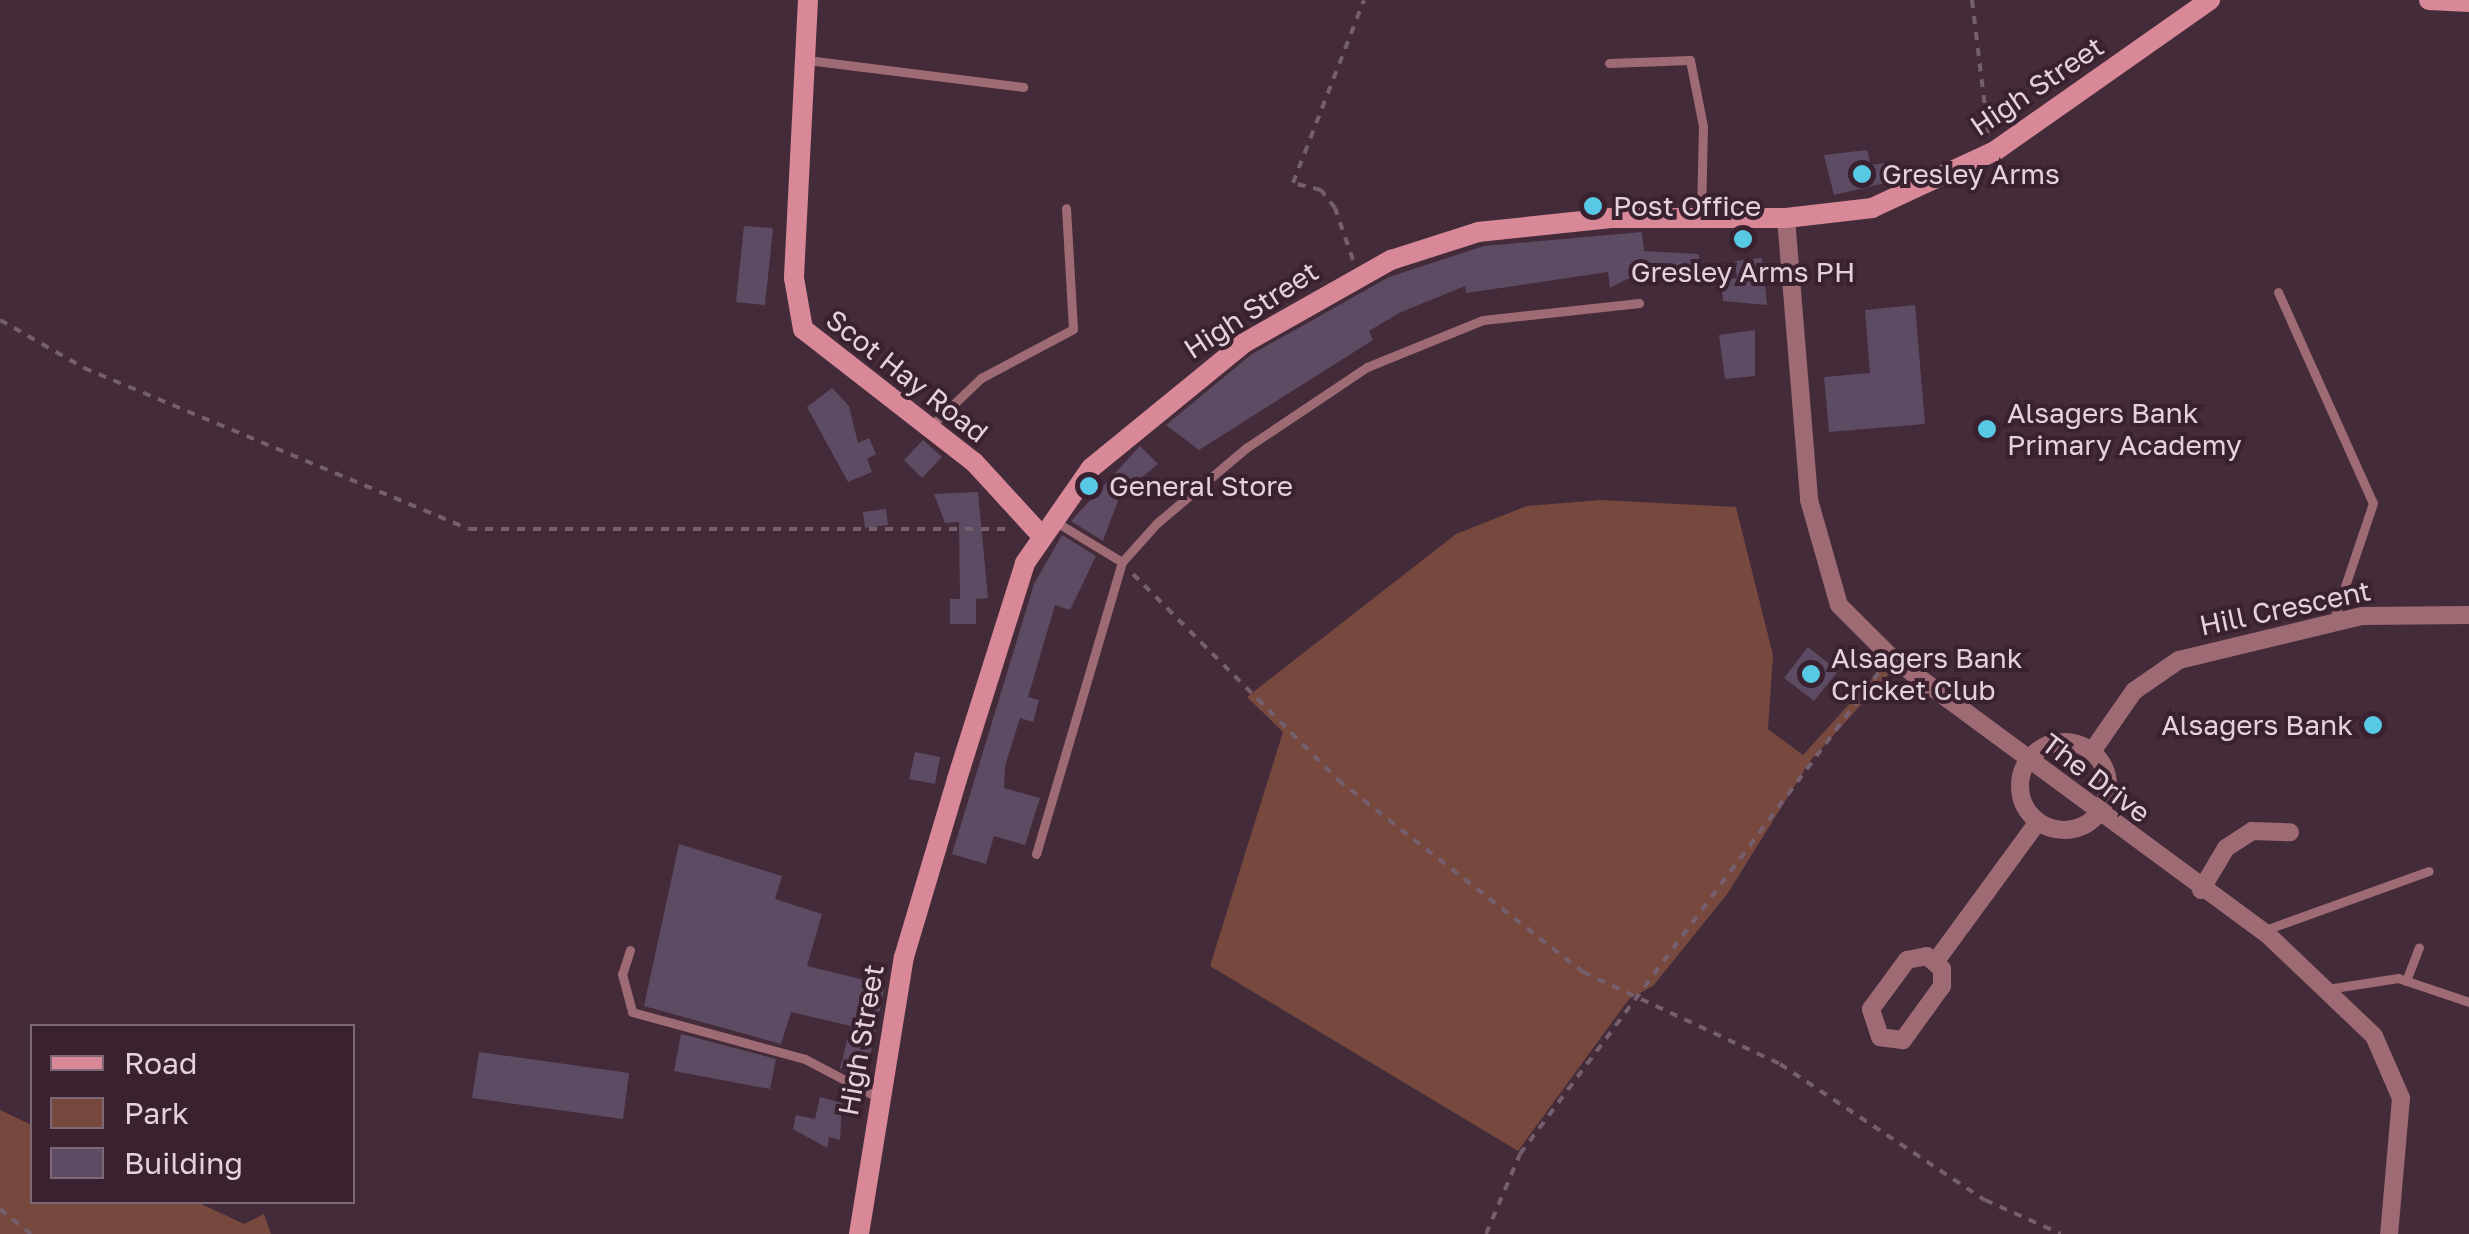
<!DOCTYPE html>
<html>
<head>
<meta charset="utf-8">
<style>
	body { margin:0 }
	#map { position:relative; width:2469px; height:1234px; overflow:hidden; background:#442b3a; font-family:"Golos Text",sans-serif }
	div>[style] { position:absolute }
	.green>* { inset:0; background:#76483e }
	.building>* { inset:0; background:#5d4b63 }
	.path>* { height:4px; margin-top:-2px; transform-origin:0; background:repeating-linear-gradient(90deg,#765f6d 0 8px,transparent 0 16px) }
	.lane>* { height:9px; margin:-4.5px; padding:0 4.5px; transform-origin:4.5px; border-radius:4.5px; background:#9e6a73 }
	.street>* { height:18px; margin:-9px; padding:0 9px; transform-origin:9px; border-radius:9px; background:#9e6a73 }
	.street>.ring { margin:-9px; padding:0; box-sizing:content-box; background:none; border:18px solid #9e6a73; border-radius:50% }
	.secondary>* { height:20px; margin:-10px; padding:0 10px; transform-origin:10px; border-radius:10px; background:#d98897 }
	.dots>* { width:28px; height:28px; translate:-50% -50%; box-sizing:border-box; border:5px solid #392130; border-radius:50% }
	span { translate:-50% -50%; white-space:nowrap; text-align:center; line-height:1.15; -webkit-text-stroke:8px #392130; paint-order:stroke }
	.street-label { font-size:28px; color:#e3d2dc }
	.poi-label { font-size:28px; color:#e3d2dc }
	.left { translate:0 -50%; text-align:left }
	.right { translate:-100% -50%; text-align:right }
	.legend { position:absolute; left:30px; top:1024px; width:325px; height:180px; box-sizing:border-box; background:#392130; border:2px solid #7d6875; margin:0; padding:12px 18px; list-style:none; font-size:30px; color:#e3d2dc }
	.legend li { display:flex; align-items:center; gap:20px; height:50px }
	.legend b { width:50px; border:2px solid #7d6875 }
</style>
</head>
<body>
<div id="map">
	<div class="green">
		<i style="clip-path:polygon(1601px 500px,1736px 507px,1773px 655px,1768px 729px,1803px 755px,1881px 669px,1889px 674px,1810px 761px,1728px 893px,1653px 986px,1629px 999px,1518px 1151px,1210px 966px,1283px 732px,1247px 697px,1456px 534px,1527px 506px)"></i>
		<i style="clip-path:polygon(0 1110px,32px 1125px,32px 1202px,197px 1202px,244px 1224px,264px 1214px,271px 1234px,0 1234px)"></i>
	</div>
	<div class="building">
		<i style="clip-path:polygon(1867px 150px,1871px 165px,1893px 162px,1898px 180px,1834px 195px,1824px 155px)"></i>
		<i style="clip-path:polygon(744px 226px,773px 228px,765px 305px,736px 302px)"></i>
		<i style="clip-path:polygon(1642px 232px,1644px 251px,1699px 254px,1699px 280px,1627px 279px,1610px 288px,1608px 272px,1466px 293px,1465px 286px,1399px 313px,1369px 331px,1373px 340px,1199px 450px,1166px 425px,1252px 354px,1389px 277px,1484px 246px)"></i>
		<i style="clip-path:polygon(1762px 258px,1767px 305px,1723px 301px,1721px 280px,1737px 278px,1735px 261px)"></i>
		<i style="clip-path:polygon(1915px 305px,1925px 424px,1829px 432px,1824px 377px,1870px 373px,1865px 310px)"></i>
		<i style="clip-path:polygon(1755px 330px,1755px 376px,1725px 379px,1719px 335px)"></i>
		<i style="clip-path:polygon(832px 388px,849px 406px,858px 443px,869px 438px,876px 454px,867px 459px,872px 472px,848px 482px,807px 407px)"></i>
		<i style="clip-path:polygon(923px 440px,942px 457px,922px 478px,904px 460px)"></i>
		<i style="clip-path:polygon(1140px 446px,1158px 464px,1120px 495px,1103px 541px,1071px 521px)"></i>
		<i style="clip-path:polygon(978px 492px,988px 598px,976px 599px,976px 624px,950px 624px,950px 599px,960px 599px,959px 522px,945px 523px,934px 494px)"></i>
		<i style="clip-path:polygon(886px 509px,888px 525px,865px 528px,863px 512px)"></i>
		<i style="clip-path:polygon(1062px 535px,1096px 556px,1070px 610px,1055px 605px,1028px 697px,1039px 700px,1033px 722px,1020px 718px,1005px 766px,1004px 788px,1040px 798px,1025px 845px,994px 836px,986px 864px,952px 854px,1034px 584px)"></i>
		<i style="clip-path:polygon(1808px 647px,1838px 671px,1814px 701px,1784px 678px)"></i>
		<i style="clip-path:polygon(915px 752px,940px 757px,935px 784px,909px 779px)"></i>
		<i style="clip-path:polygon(679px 844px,782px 876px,775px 899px,822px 914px,807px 966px,885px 985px,865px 1080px,840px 1068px,851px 1026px,791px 1012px,781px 1044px,644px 1006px)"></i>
		<i style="clip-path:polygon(681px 1034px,776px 1059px,770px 1089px,674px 1071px)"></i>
		<i style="clip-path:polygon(479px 1052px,629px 1073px,623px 1119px,472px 1098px)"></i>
		<i style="clip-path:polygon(820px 1097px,842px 1103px,840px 1140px,829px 1137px,827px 1148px,793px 1129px,796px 1115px,815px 1119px)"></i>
	</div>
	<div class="path">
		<i style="left:1972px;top:0;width:134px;rotate:83.1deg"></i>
		<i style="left:1353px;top:260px;width:55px;rotate:-109.1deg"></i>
		<i style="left:1335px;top:208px;width:23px;rotate:-128deg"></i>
		<i style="left:1321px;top:190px;width:29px;rotate:-166deg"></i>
		<i style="left:1293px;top:183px;width:196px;rotate:-68.8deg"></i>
		<i style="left:0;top:320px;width:97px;rotate:29.7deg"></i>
		<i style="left:84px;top:368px;width:417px;rotate:22.7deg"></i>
		<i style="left:469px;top:529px;width:541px"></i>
		<i style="left:1133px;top:574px;width:291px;rotate:45.1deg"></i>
		<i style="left:1338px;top:780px;width:311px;rotate:38.1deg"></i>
		<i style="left:1583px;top:972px;width:217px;rotate:25deg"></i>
		<i style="left:1780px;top:1064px;width:246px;rotate:33.6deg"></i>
		<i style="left:1985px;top:1200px;width:83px;rotate:24.1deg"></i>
		<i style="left:0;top:1209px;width:40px;rotate:39deg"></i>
		<i style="left:1486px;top:1234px;width:87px;rotate:-67deg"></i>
		<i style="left:1520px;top:1154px;width:601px;rotate:-53.32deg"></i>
	</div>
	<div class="lane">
		<i style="left:807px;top:60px;width:218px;rotate:7.1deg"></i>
		<i style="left:1609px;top:63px;width:81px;rotate:-2.1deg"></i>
		<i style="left:1690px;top:60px;width:67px;rotate:78.9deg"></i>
		<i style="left:1703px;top:126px;width:88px;rotate:91.3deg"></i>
		<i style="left:2278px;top:292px;width:231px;rotate:65.8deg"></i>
		<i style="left:2373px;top:503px;width:126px;rotate:108.6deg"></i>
		<i style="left:930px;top:427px;width:71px;rotate:-43.9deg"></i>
		<i style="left:981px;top:378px;width:104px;rotate:-28deg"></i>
		<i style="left:1073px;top:329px;width:121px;rotate:-93.3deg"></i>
		<i style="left:1056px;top:522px;width:77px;rotate:31.2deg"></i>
		<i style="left:1036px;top:854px;width:304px;rotate:-73.6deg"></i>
		<i style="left:1122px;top:562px;width:52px;rotate:-48.1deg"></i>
		<i style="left:1157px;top:523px;width:116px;rotate:-40.1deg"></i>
		<i style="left:1246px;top:448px;width:146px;rotate:-33.8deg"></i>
		<i style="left:1367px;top:367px;width:125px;rotate:-22.1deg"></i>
		<i style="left:1483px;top:320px;width:157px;rotate:-6.2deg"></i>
		<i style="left:2265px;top:930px;width:174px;rotate:-19.8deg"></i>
		<i style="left:630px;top:950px;width:25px;rotate:108deg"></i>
		<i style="left:622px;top:974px;width:39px;rotate:75deg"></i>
		<i style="left:632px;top:1012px;width:179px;rotate:15.2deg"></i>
		<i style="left:805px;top:1059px;width:81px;rotate:27.8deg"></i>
		<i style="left:2406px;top:981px;width:36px;rotate:-69deg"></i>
		<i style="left:2327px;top:989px;width:72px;rotate:-8.8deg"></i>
		<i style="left:2398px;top:978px;width:75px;rotate:18.7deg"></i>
	</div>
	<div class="street">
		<i style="left:1786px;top:218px;width:283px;rotate:85.3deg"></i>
		<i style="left:1809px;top:500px;width:109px;rotate:74.1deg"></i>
		<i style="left:1839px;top:605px;width:74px;rotate:45deg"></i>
		<i style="left:1891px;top:657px;width:468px;rotate:36.4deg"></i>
		<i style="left:2268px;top:935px;width:146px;rotate:43.6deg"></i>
		<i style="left:2374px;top:1036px;width:68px;rotate:66.5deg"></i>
		<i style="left:2401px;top:1098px;width:137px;rotate:95deg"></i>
		<i class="ring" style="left:2020px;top:742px;width:70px;height:70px"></i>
		<i style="left:2093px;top:750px;width:72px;rotate:-55.2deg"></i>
		<i style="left:2134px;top:691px;width:55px;rotate:-34.6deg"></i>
		<i style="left:2179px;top:660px;width:188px;rotate:-13.5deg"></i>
		<i style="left:2362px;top:616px;width:107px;rotate:-0.5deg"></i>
		<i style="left:2201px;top:890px;width:49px;rotate:-59.2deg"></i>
		<i style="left:2226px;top:848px;width:31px;rotate:-33deg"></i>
		<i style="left:2252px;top:831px;width:38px;rotate:2deg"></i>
		<i style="left:1927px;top:956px;width:20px;rotate:41deg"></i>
		<i style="left:1942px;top:969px;width:17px;rotate:90deg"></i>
		<i style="left:1942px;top:986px;width:67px;rotate:125.8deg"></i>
		<i style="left:1903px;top:1040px;width:23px;rotate:-173deg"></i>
		<i style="left:1880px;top:1037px;width:29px;rotate:-108deg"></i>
		<i style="left:1871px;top:1009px;width:61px;rotate:-53.7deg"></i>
		<i style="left:1907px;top:960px;width:20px;rotate:-11deg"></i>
		<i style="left:1936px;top:961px;width:171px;rotate:-53.8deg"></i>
	</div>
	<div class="secondary">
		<i style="left:808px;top:0;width:278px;rotate:92.9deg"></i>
		<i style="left:794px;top:278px;width:52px;rotate:80deg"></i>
		<i style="left:803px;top:329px;width:217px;rotate:37.9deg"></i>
		<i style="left:974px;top:462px;width:96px;rotate:47.5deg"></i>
		<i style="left:2429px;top:0;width:40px;rotate:2.9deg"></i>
		<i style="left:859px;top:1234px;width:281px;rotate:-80.8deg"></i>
		<i style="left:904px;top:957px;width:186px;rotate:-73.4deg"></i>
		<i style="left:957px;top:779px;width:226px;rotate:-72.5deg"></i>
		<i style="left:1025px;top:563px;width:116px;rotate:-55.2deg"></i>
		<i style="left:1091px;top:468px;width:198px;rotate:-39.2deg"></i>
		<i style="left:1244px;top:343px;width:169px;rotate:-29.5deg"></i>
		<i style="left:1391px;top:260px;width:91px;rotate:-17.8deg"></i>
		<i style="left:1478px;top:232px;width:134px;rotate:-6deg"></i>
		<i style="left:1611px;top:218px;width:175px"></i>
		<i style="left:1786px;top:218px;width:87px;rotate:-6.6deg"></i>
		<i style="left:1872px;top:208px;width:136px;rotate:-24.9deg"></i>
		<i style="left:1995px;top:151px;width:263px;rotate:-35.1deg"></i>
	</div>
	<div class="dots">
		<i style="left:1862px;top:174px;background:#58c9e4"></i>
		<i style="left:1593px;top:206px;background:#58c9e4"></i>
		<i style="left:1743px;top:239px;background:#58c9e4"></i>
		<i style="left:1987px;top:429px;background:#58c9e4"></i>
		<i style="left:1089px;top:486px;background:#58c9e4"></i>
		<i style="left:1811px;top:674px;background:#58c9e4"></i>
		<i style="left:2373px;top:725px;background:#58c9e4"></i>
	</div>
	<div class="street-label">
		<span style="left:2037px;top:86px;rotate:-34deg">High Street</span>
		<span style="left:1251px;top:310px;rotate:-33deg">High Street</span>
		<span style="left:907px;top:376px;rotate:38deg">Scot Hay Road</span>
		<span style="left:2285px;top:608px;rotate:-12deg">Hill Crescent</span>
		<span style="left:2096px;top:778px;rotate:37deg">The Drive</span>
		<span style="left:861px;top:1040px;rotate:-80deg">High Street</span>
	</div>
	<div class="poi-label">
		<span class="left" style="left:1882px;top:174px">Gresley Arms</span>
		<span class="left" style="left:1613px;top:206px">Post Office</span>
		<span style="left:1743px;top:272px">Gresley Arms PH</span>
		<span class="left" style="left:2007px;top:429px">Alsagers Bank<br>Primary Academy</span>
		<span class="left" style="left:1109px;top:486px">General Store</span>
		<span class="left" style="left:1831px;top:674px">Alsagers Bank<br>Cricket Club</span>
		<span class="right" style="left:2353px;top:725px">Alsagers Bank</span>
	</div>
	<ul class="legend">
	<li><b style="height:12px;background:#d98897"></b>Road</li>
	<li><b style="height:28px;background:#76483e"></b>Park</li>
	<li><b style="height:28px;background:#5d4b63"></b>Building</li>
	</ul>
</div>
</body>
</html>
